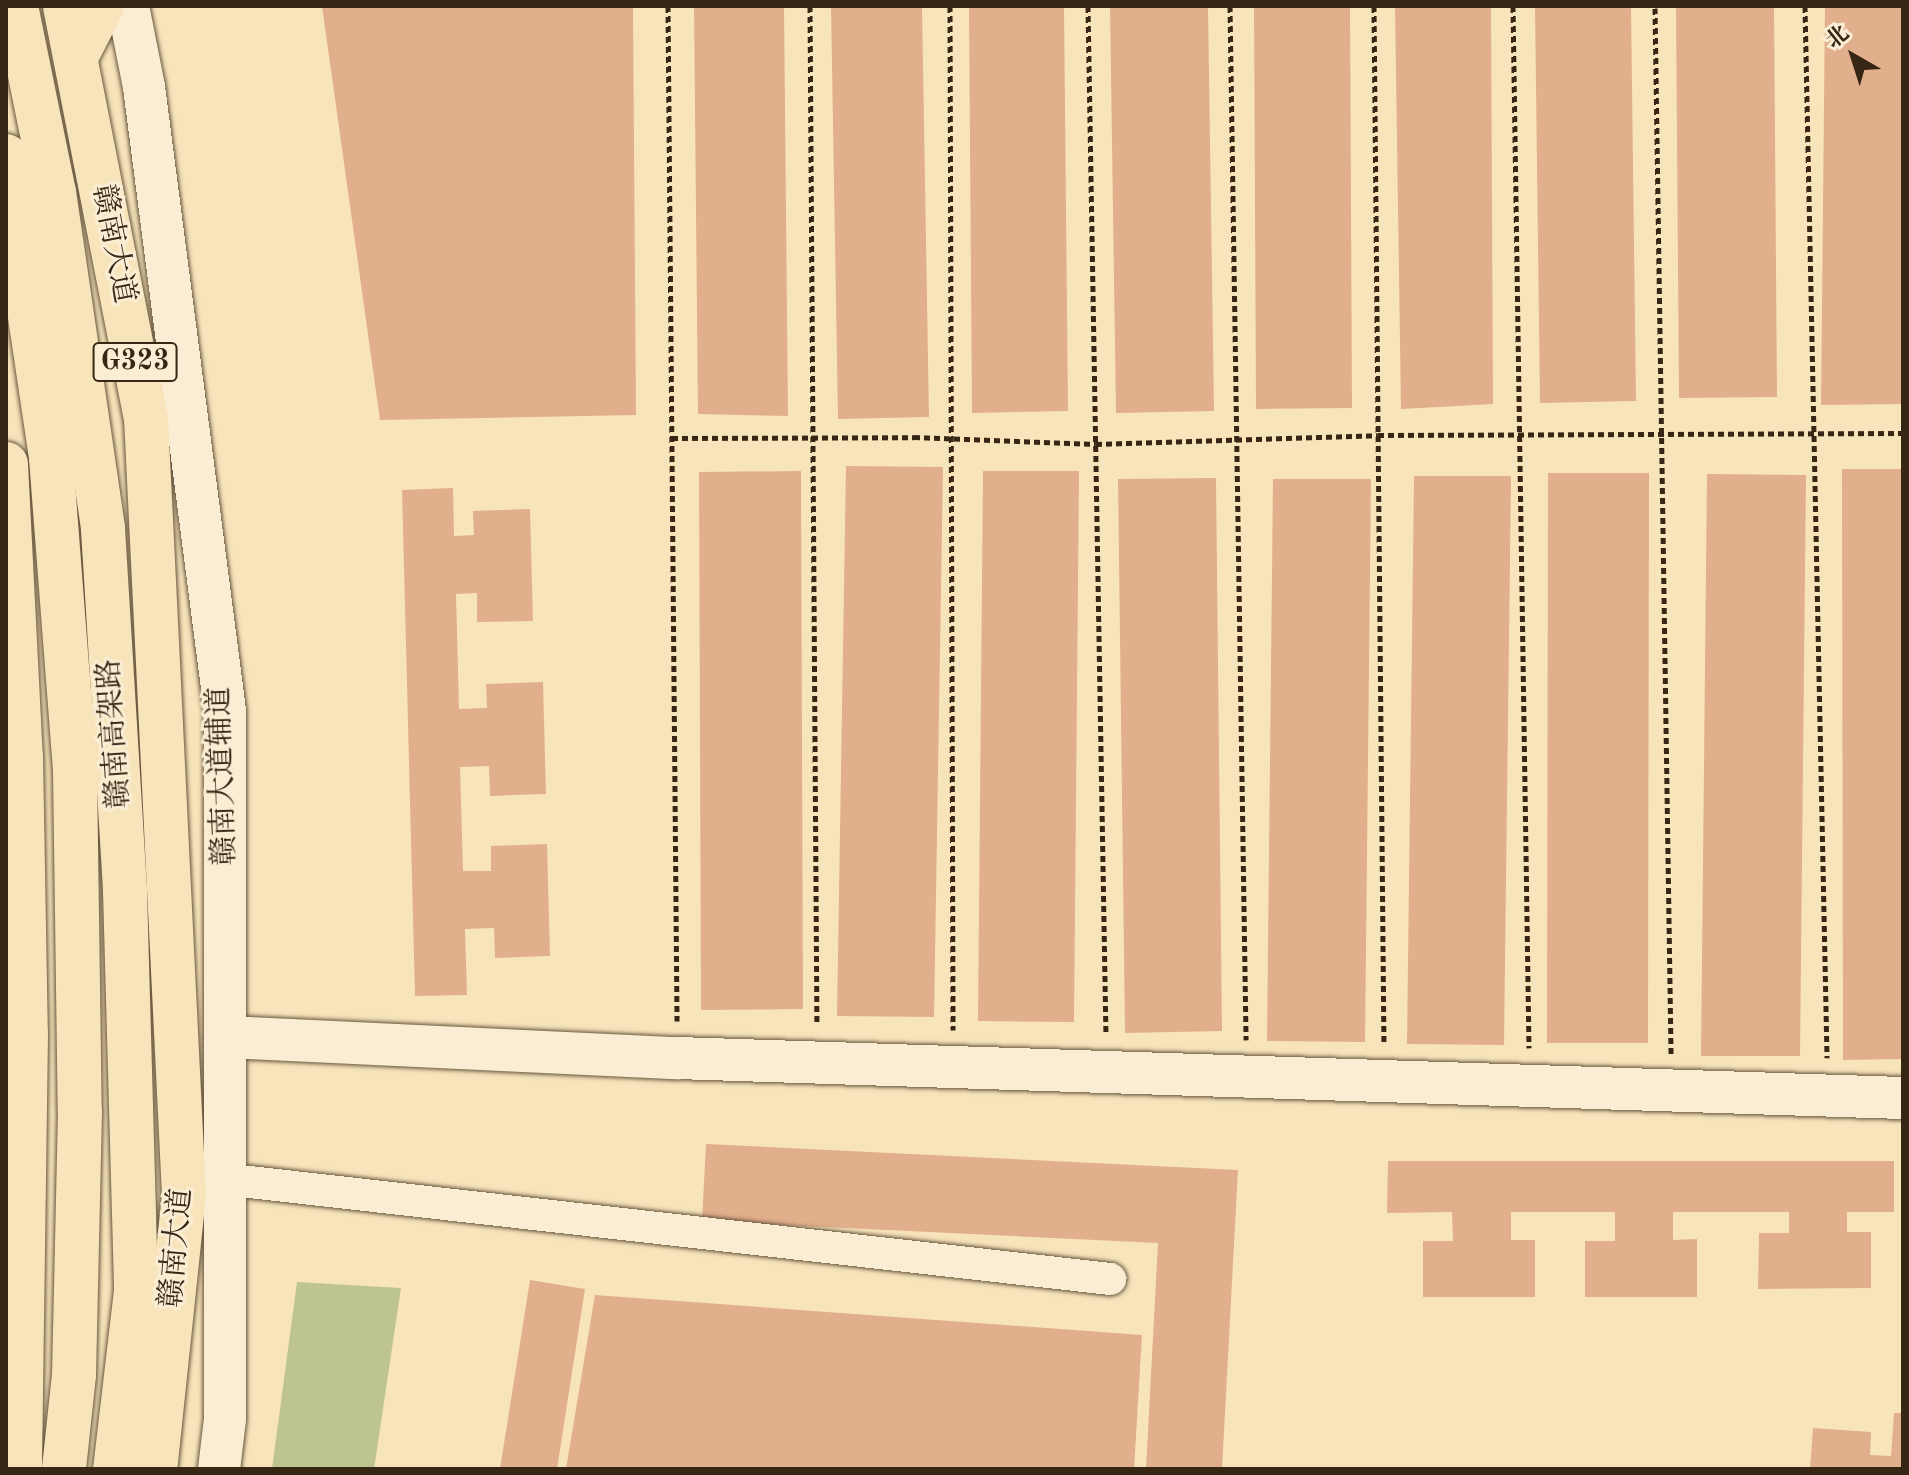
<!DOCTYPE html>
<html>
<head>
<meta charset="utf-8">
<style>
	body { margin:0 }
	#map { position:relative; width:1909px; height:1475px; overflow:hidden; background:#f7e4bb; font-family:"Old Standard TT","Noto Serif SC",serif }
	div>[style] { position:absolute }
	.green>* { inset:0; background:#bec48f }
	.building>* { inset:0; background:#e2af8c }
	.path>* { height:5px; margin-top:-2.5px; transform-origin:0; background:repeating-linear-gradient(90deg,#372614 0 6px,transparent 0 10px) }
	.roads { filter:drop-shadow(0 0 2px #67563e) drop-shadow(0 0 2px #67563e) }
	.minor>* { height:32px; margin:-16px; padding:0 16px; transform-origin:16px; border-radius:16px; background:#faedd3 }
	.tertiary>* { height:42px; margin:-21px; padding:0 21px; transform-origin:21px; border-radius:21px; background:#faedd3 }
	.primary>* { height:44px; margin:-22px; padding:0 22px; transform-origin:22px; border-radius:22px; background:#f7e4bb }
	.trunk>* { height:44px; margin:-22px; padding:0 22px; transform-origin:22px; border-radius:22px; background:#f7e4bb }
	span { translate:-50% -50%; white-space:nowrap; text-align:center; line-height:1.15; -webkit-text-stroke:6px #faedd3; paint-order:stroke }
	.shield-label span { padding:2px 6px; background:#faedd3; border:2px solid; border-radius:6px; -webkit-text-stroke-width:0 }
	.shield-label { font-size:28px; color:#372614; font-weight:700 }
	.street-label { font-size:30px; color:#372614 }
	.frame { position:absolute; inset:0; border:8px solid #372614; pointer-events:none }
	.north { position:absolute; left:1813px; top:16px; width:80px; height:80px; -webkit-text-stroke:6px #faedd3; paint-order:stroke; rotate:321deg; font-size:22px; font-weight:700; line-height:32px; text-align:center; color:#372614 }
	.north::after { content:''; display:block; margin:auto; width:28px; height:36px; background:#372614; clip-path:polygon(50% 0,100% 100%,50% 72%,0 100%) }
</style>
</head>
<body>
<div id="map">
	<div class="green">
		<i style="clip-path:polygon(297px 1282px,401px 1288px,374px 1469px,272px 1469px)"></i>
	</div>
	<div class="building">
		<i style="clip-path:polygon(322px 6px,633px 6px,636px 415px,380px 420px)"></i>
		<i style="clip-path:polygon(694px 6px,784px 6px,788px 416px,698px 414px)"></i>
		<i style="clip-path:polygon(831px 6px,922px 6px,929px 417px,838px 419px)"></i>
		<i style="clip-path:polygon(969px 6px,1064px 6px,1068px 411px,972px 413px)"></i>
		<i style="clip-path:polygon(1110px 6px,1208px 6px,1214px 411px,1116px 413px)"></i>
		<i style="clip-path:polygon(1254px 6px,1350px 6px,1352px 408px,1256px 409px)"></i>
		<i style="clip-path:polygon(1395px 6px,1491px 6px,1493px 404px,1401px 409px)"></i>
		<i style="clip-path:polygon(1535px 6px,1631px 6px,1636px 401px,1540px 403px)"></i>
		<i style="clip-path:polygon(1676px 6px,1774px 6px,1777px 397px,1679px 398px)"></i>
		<i style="clip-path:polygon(1825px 6px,1903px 6px,1903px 404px,1821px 405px)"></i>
		<i style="clip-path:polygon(846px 466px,943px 467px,934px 1017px,837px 1016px)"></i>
		<i style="clip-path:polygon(1842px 469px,1903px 469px,1903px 1059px,1843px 1060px)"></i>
		<i style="clip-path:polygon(801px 471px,803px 1009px,701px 1010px,699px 472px)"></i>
		<i style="clip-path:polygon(983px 471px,1079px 471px,1074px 1022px,978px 1021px)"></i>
		<i style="clip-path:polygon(1548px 473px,1649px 473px,1648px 1043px,1547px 1043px)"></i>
		<i style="clip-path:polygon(1707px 474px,1806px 475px,1800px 1056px,1701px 1056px)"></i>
		<i style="clip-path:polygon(1414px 476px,1511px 476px,1504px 1045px,1407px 1044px)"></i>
		<i style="clip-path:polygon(1216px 478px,1222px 1031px,1125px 1033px,1118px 479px)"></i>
		<i style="clip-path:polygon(1273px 479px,1371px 479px,1365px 1042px,1267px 1041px)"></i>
		<i style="clip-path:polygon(453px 488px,454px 536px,474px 535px,473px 511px,530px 509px,533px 621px,477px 622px,477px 593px,456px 594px,459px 709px,487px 708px,486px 684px,543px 682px,546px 794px,490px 796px,489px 766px,460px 767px,463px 871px,491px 871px,491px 846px,547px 844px,550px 956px,495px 958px,494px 928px,465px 929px,467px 995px,415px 996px,402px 490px)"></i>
		<i style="clip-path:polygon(706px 1144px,1238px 1170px,1222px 1469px,1146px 1469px,1158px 1243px,702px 1221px)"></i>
		<i style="clip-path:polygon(1388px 1161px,1894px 1161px,1894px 1212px,1847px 1212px,1847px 1232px,1871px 1232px,1871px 1288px,1758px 1289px,1759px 1233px,1789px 1233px,1789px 1212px,1673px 1212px,1673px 1240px,1697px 1239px,1697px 1297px,1585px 1297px,1585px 1241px,1615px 1241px,1615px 1212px,1511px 1212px,1511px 1240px,1535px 1240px,1535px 1297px,1423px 1297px,1423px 1241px,1453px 1241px,1452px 1212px,1387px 1213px)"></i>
		<i style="clip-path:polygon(530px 1280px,585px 1289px,557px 1469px,500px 1469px)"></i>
		<i style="clip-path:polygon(595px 1295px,1142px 1335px,1134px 1469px,566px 1469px)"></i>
		<i style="clip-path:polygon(1894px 1413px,1903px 1413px,1903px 1469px,1810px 1469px,1813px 1428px,1871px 1432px,1870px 1455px,1891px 1456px)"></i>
	</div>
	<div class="path">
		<i style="left:668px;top:6px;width:1015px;rotate:89.49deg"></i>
		<i style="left:810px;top:6px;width:1019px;rotate:89.61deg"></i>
		<i style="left:950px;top:6px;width:1024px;rotate:89.83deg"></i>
		<i style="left:1088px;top:6px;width:1027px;rotate:89deg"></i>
		<i style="left:1230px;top:6px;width:1034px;rotate:89.11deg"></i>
		<i style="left:1374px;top:6px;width:1039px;rotate:89.45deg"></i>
		<i style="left:1513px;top:6px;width:1042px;rotate:89.12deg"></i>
		<i style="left:1805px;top:6px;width:1052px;rotate:88.8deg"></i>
		<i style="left:1655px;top:8px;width:1046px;rotate:89.12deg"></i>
		<i style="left:672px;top:438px;width:242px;rotate:-0.2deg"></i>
		<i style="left:914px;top:437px;width:182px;rotate:2.2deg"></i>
		<i style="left:1096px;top:444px;width:282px;rotate:-1.8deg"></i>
		<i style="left:1378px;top:435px;width:525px;rotate:-0.22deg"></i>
	</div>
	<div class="roads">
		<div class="minor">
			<i style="left:223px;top:1179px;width:893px;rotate:6.43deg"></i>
		</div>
		<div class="tertiary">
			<i style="left:128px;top:6px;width:83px;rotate:78.8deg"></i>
			<i style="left:144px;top:87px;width:629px;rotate:82.6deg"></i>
			<i style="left:225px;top:711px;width:708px;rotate:90deg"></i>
			<i style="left:225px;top:1419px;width:50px;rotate:96.8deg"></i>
			<i style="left:227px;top:1037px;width:450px;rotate:2.7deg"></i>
			<i style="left:677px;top:1058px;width:1227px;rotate:1.87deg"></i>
		</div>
		<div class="primary">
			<i style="left:65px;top:6px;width:420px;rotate:78.9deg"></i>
			<i style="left:146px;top:418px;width:778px;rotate:87.2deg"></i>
			<i style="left:184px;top:1195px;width:276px;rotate:96deg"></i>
			<i style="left:77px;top:55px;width:55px;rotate:-63deg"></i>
			<i style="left:6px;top:464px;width:292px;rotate:87.1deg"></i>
			<i style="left:21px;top:756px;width:278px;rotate:89deg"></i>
			<i style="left:26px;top:1034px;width:435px;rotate:90.8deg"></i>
		</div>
		<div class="trunk">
			<i style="left:16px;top:6px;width:190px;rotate:78.5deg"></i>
			<i style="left:54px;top:192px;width:341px;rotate:81.7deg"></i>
			<i style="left:103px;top:529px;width:363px;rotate:86.5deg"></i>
			<i style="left:125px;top:891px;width:400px;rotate:88.4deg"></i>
			<i style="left:136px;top:1291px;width:179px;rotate:96.7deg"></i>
			<i style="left:6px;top:156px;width:305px;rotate:81.5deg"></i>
			<i style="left:51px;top:458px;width:314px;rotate:85.6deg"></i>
			<i style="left:75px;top:771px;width:340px;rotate:89.2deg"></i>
			<i style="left:80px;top:1111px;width:264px;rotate:91.3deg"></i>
			<i style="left:74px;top:1375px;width:95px;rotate:96.1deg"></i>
		</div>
	</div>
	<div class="shield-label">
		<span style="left:135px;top:362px">G323</span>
	</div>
	<div class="street-label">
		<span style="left:113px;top:244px;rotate:79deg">赣南大道</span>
		<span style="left:115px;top:734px;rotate:-94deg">赣南高架路</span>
		<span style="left:223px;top:776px;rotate:-92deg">赣南大道辅道</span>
		<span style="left:177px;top:1248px;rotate:-85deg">赣南大道</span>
	</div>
	<div class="frame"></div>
	<div class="north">北</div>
</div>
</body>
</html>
